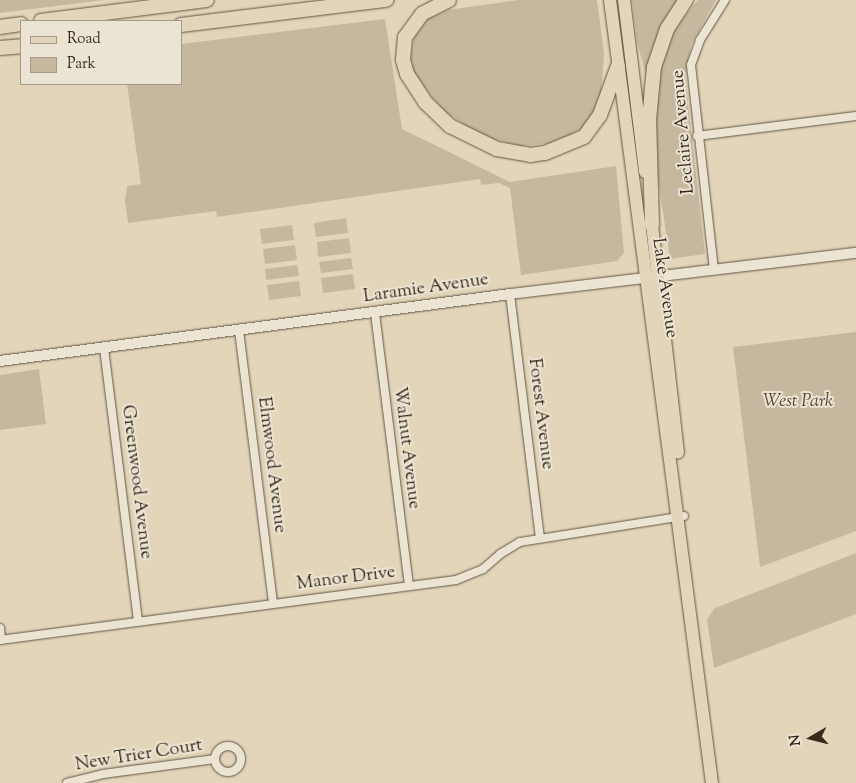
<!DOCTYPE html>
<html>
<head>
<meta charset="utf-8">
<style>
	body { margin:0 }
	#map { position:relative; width:856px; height:783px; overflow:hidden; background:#e2d5ba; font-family:"Sorts Mill Goudy",serif }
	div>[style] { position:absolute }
	.green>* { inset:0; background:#c5b89f }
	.roads { filter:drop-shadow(0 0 1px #625543) drop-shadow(0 0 1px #625543) }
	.minor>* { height:8px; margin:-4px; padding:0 4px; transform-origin:4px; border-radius:4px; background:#ece4d2 }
	.minor>.ring { margin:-4px; padding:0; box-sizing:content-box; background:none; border:8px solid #ece4d2; border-radius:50% }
	.tertiary>* { height:10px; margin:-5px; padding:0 5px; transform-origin:5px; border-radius:5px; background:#ece4d2 }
	.primary>* { height:12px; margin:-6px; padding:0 6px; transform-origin:6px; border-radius:6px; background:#e2d5ba }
	.motorway>* { height:14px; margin:-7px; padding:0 7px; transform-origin:7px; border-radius:7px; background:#e2d5ba }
	span { translate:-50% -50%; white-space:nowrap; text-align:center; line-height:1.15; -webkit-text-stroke:4px #ece4d2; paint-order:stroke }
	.street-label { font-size:18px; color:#372a1b }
	.park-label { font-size:18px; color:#534635; font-style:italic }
	.legend { position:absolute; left:20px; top:20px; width:162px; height:65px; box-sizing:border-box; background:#ece4d2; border:1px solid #a49a89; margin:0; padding:6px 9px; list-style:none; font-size:15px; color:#372a1b }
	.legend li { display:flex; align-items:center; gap:10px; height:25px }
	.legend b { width:25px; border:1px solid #a49a89 }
	.north { position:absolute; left:786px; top:713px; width:50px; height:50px; -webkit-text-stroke:4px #ece4d2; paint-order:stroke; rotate:262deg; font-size:14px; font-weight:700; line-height:20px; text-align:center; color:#372a1b }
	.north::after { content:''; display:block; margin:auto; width:18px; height:22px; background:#372a1b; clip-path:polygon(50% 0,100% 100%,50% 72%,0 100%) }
</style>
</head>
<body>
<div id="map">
	<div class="green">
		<i style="clip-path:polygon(0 0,104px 0,0 13px)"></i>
		<i style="clip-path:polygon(518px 0,597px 0,604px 53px,601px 98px,586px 126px,555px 143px,521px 146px,482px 136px,442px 110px,413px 72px,410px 60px,414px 37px,429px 18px,448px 10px)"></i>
		<i style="clip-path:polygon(632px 0,681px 0,658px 33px,647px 78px,637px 42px)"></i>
		<i style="clip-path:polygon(698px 0,716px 0,691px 45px,685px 76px,705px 254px,670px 259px,655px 159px,656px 103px,660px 65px,668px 44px,677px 25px)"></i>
		<i style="clip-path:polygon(385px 19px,402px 129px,510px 182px,616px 166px,624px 253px,617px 261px,521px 275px,510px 188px,499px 183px,481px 185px,480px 179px,217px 217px,216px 211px,128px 223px,125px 201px,127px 186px,141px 184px,127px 84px,181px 84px,181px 44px)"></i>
		<i style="clip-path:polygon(346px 218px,348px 233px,316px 237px,314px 223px)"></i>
		<i style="clip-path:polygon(292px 225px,294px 240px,262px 244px,260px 229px)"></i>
		<i style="clip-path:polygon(349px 238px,351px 253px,318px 257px,317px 242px)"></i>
		<i style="clip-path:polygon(295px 245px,297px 260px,265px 264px,263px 249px)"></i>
		<i style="clip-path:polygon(351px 258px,353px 269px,321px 273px,319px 262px)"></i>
		<i style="clip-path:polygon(297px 265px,299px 276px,266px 280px,265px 269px)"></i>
		<i style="clip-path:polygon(353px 274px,355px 289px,323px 293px,321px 278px)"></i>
		<i style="clip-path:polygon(299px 281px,301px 296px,269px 300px,267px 285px)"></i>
		<i style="clip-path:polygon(856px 332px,856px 531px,760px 567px,733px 347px)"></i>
		<i style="clip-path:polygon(39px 369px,46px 424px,0 430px,0 375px)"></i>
		<i style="clip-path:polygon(856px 553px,856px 614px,714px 668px,707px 619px,715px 608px)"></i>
	</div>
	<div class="roads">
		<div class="minor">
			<i style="left:697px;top:136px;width:160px;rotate:-7.2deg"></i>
			<i style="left:714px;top:270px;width:206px;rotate:-96.4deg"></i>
			<i style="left:691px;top:65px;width:27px;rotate:-70deg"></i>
			<i style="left:700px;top:40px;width:47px;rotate:-58deg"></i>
			<i style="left:510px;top:294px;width:245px;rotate:83deg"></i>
			<i style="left:375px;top:313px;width:275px;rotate:82.9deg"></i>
			<i style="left:239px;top:330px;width:275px;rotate:82.9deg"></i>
			<i style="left:104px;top:348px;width:275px;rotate:82.9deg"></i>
			<i style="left:0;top:628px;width:12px;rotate:85deg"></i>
			<i style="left:0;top:640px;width:460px;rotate:-7.5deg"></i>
			<i style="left:456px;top:580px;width:29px;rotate:-22deg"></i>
			<i style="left:483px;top:569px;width:23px;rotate:-41deg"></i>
			<i style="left:500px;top:554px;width:23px;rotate:-31deg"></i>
			<i style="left:520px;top:542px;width:166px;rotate:-9deg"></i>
			<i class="ring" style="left:215px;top:746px;width:18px;height:18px"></i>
			<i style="left:67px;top:783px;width:37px;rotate:-14deg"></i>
			<i style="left:103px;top:774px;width:113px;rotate:-7.6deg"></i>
		</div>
		<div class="tertiary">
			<i style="left:0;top:361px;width:514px;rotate:-7.48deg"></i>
			<i style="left:510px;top:294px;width:348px;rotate:-6.8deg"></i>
		</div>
		<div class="primary">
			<i style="left:610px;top:0;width:790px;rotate:82.58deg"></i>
			<i style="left:624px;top:0;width:173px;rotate:83deg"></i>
			<i style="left:651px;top:216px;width:238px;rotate:83.5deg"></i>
		</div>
		<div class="motorway">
			<i style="left:449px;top:0;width:30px;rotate:153deg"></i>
			<i style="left:422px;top:14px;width:29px;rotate:126deg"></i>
			<i style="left:405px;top:37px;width:23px;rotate:95deg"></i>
			<i style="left:403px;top:60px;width:15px;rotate:74deg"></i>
			<i style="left:407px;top:74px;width:33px;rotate:57deg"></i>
			<i style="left:425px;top:102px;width:35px;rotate:44deg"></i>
			<i style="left:450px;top:126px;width:52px;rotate:26.1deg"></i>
			<i style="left:497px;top:149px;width:34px;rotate:10deg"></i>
			<i style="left:530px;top:155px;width:15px;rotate:-8deg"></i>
			<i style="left:545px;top:153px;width:42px;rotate:-22.3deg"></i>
			<i style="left:584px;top:137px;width:27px;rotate:-54deg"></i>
			<i style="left:600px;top:115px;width:52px;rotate:-69.8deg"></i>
			<i style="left:41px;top:21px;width:167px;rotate:-7.2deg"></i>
			<i style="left:181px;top:25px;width:207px;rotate:-7deg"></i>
			<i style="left:0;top:27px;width:21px;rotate:-8deg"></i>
			<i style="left:0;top:48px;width:21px;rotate:-5deg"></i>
			<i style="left:652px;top:225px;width:105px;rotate:-91.6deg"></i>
			<i style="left:649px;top:120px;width:53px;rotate:-84.6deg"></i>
			<i style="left:654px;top:67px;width:40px;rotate:-71.1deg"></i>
			<i style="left:667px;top:29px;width:35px;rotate:-57deg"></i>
		</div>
	</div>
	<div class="street-label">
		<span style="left:684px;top:132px;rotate:-95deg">Leclaire Avenue</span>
		<span style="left:664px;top:288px;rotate:82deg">Lake Avenue</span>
		<span style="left:426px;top:289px;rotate:-8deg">Laramie Avenue</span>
		<span style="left:540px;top:414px;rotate:83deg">Forest Avenue</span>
		<span style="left:406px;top:448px;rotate:83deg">Walnut Avenue</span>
		<span style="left:271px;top:465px;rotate:83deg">Elmwood Avenue</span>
		<span style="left:136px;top:482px;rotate:83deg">Greenwood Avenue</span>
		<span style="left:346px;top:579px;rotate:-7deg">Manor Drive</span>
		<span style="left:139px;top:756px;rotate:-9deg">New Trier Court</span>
	</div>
	<div class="park-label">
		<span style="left:798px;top:402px">West Park</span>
	</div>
	<ul class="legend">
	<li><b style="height:6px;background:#e2d5ba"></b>Road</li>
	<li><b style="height:14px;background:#c5b89f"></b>Park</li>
	</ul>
	<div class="north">N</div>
</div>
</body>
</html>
